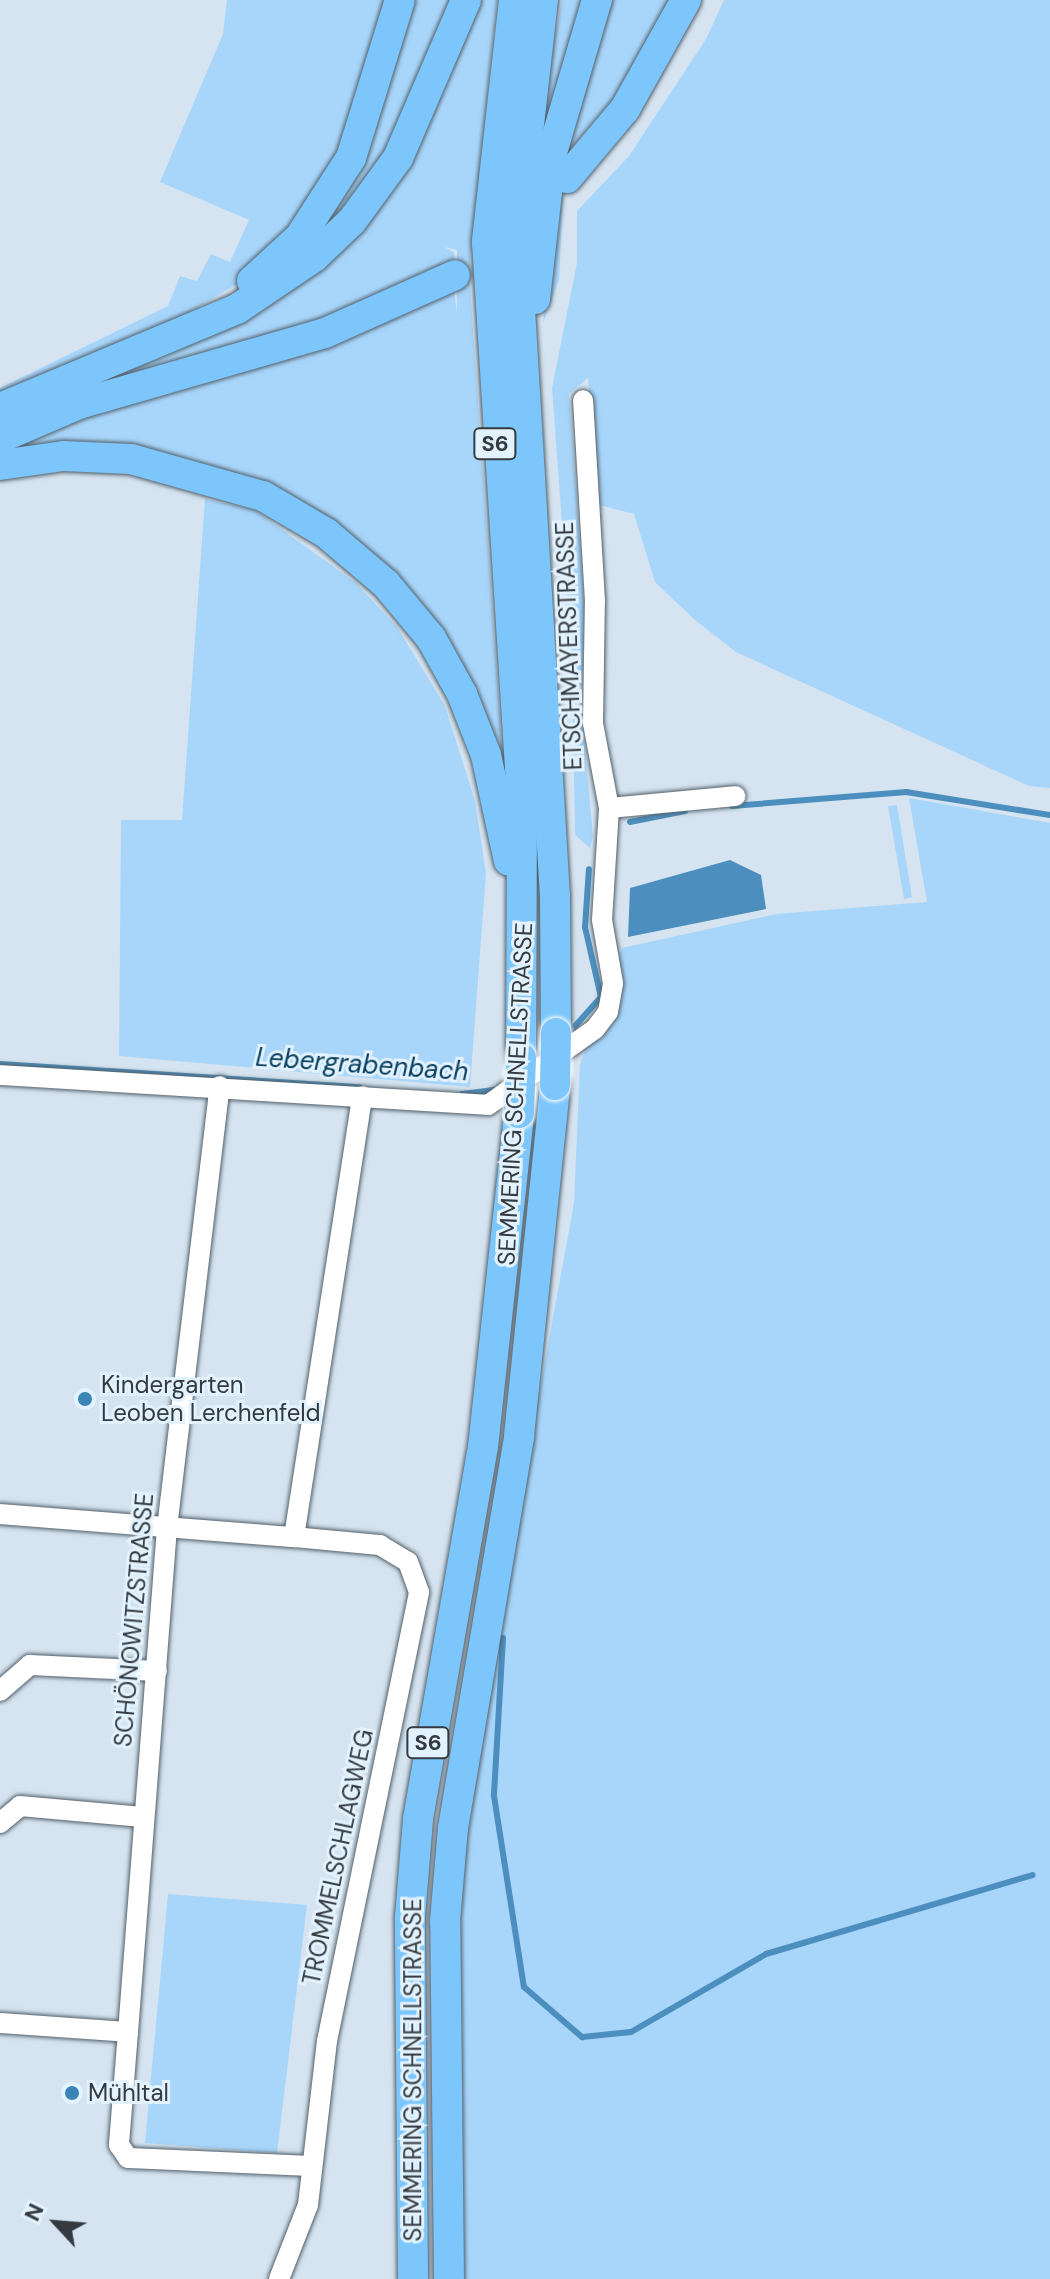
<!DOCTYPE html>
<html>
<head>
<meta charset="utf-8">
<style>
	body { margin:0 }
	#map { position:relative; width:1050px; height:2279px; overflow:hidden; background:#d5e4f0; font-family:"DM Sans",sans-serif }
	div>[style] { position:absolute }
	.green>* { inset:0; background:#a8d6fb }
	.water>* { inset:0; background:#4c8fbf }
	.stream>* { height:6px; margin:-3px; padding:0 3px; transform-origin:3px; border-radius:3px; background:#4c8fbf }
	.roads { filter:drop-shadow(0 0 2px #53606a) drop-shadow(0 0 2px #53606a) }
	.minor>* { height:20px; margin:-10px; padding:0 10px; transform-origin:10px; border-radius:10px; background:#fff }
	.highway>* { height:30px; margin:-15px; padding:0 15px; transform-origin:15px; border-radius:15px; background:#7cc6fc }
	.bridges { filter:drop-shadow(0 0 2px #fff) drop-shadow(0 0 2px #fff) }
	.highway-bridge>* { height:30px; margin:-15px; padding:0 15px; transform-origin:15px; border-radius:15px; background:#7cc6fc }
	.dots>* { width:22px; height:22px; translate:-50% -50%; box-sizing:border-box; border:4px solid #e2f2fe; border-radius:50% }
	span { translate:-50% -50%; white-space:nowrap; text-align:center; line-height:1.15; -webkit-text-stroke:6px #e2f2fe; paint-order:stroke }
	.shield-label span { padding:2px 6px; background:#e2f2fe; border:2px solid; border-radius:6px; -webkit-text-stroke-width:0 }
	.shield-label { font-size:22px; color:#343a3f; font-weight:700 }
	.street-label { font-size:24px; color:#343a3f }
	.poi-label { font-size:24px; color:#343a3f }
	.left { translate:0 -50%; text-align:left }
	.water-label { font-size:26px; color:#083f60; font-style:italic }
	.north { position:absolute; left:16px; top:2183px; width:80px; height:80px; -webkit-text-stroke:6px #e2f2fe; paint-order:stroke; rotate:296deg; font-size:22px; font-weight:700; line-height:32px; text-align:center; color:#343a3f }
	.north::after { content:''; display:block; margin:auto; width:28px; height:36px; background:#343a3f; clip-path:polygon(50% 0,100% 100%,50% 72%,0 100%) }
</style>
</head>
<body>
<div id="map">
	<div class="green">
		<i style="clip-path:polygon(227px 0,388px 0,330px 179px,242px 281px,176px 320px,0 398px,0 388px,168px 306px,180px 276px,197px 281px,211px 254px,230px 262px,249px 220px,160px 182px,223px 34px)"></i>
		<i style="clip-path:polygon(409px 0,455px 0,401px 130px,334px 225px,310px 239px)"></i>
		<i style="clip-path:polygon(477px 0,497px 0,469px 271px,502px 750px,452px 652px,244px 480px,0 458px,39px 430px,350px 336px,454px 290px,457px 313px,457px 250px,444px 247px,454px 252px,454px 264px,387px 301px,98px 382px,324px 261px)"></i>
		<i style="clip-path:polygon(562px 0,587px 0,538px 148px,552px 53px)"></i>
		<i style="clip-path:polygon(608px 0,672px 0,637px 72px,565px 155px,559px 280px,543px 323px,563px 151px)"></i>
		<i style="clip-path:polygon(724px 0,1050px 0,1050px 788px,1029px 786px,736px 652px,695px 620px,655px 582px,634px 514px,599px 505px,588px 378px,569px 394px,585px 616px,582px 686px,574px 687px,552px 388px,577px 263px,577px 211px,629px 156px,706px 39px)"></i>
		<i style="clip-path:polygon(205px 499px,255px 510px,356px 583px,397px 627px,445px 706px,475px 801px,486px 873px,470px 1087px,119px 1056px,121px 820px,182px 820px)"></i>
		<i style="clip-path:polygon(582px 715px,593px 837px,590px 848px,575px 835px,573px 716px)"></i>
		<i style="clip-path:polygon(909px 798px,1050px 823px,1050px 2279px,464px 2279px,457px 2002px,465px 1798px,574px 1203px,580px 1064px,622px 948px,776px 914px,927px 902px)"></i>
		<i style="clip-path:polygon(897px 805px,912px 897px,904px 899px,888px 806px)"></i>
		<i style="clip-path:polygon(168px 1894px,307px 1905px,277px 2153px,145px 2143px)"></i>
	</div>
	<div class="water">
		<i style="clip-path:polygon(730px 860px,761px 875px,766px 909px,628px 937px,630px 888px)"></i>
	</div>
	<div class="stream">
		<i style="left:732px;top:806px;width:175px;rotate:-4.6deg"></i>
		<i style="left:906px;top:792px;width:146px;rotate:9.1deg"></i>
		<i style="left:630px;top:822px;width:56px;rotate:-11.3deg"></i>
		<i style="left:567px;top:1035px;width:51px;rotate:-48.2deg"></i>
		<i style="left:601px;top:997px;width:72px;rotate:-102.9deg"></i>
		<i style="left:585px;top:927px;width:58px;rotate:-86.1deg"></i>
		<i style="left:0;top:1064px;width:360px;rotate:3.7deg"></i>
		<i style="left:462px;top:1094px;width:32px;rotate:-7deg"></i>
		<i style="left:503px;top:1638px;width:158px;rotate:93.3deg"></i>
		<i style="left:494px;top:1796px;width:193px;rotate:81.1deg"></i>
		<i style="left:524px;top:1987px;width:77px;rotate:40.8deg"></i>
		<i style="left:582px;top:2037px;width:49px;rotate:-5.8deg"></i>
		<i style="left:631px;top:2032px;width:156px;rotate:-30deg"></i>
		<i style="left:766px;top:1954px;width:278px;rotate:-16.5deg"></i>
	</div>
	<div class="roads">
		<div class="minor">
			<i style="left:609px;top:808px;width:127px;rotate:-5.4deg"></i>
			<i style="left:0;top:1075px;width:489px;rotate:3.5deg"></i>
			<i style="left:488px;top:1105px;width:131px;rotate:-35.4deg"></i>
			<i style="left:595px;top:1029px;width:21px;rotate:-53deg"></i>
			<i style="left:608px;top:1012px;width:29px;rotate:-80deg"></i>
			<i style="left:613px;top:983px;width:64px;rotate:-99.9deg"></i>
			<i style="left:602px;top:920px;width:112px;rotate:-86.4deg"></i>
			<i style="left:609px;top:808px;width:86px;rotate:-100.7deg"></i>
			<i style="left:593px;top:723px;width:122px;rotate:-89.1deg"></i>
			<i style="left:595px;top:601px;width:201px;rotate:-93.4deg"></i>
			<i style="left:0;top:1514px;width:295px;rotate:4.5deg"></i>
			<i style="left:294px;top:1537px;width:446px;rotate:-81.2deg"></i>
			<i style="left:0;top:1691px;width:40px;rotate:-41deg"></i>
			<i style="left:30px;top:1665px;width:127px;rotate:2.7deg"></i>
			<i style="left:0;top:1823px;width:26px;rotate:-40deg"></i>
			<i style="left:20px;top:1806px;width:123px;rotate:5.1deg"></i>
			<i style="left:0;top:2023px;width:128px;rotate:4deg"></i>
			<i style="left:128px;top:2032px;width:506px;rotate:-85.58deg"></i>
			<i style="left:167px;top:1528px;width:445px;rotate:-83.2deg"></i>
			<i style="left:128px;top:2032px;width:113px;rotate:94.6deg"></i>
			<i style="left:119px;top:2145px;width:16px;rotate:55deg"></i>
			<i style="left:128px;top:2158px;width:184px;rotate:2.5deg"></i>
			<i style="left:279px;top:2279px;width:79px;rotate:-68.6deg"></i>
			<i style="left:308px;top:2205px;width:165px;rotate:-83.4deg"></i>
			<i style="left:327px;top:2041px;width:458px;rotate:-78.4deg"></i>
			<i style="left:419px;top:1592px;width:32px;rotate:-110deg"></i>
			<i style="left:408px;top:1562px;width:33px;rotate:-149deg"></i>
			<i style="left:380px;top:1545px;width:86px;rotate:-174.7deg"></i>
		</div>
		<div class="highway">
			<i style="left:514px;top:0;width:244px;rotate:96.4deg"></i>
			<i style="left:487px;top:242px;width:559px;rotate:86.41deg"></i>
			<i style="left:522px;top:800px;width:258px;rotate:90.2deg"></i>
			<i style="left:543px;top:0;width:244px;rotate:96.4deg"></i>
			<i style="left:516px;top:242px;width:655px;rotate:86.59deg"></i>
			<i style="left:555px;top:896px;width:137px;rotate:89.6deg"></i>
			<i style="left:567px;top:178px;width:90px;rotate:-50deg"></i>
			<i style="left:625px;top:109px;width:125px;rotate:-60.8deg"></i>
			<i style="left:252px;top:281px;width:65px;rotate:-42.5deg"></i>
			<i style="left:300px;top:237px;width:94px;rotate:-57.2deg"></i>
			<i style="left:351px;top:158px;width:165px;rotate:-72.8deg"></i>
			<i style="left:535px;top:299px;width:144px;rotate:-83.6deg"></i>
			<i style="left:551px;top:156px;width:163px;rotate:-73.6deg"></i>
			<i style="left:0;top:408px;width:257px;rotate:-22.7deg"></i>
			<i style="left:237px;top:309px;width:93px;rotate:-34deg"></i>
			<i style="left:314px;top:257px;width:52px;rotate:-43.5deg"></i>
			<i style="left:352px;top:221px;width:78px;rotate:-53.9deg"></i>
			<i style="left:398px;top:158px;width:172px;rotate:-66.7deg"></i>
			<i style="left:0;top:438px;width:86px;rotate:-23.3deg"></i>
			<i style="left:79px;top:404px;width:256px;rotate:-16.1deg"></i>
			<i style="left:325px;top:333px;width:142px;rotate:-24deg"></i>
			<i style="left:0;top:465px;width:64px;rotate:-8.1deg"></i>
			<i style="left:63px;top:456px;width:68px;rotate:2.5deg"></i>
			<i style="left:131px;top:459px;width:137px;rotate:15.7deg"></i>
			<i style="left:263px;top:496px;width:73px;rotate:30.4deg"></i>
			<i style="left:326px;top:533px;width:79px;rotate:40.4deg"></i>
			<i style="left:386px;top:584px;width:70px;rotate:50.2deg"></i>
			<i style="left:431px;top:638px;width:64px;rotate:61deg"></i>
			<i style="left:462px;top:694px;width:66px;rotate:68.5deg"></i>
			<i style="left:486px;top:755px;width:108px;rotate:77.8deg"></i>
			<i style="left:413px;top:2279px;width:362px;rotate:-90.5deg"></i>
			<i style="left:410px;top:1917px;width:98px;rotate:-85.3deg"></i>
			<i style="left:418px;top:1819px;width:378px;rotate:-80.1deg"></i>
			<i style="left:483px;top:1447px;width:336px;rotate:-83.8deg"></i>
			<i style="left:449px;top:2279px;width:358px;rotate:-90.6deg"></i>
			<i style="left:445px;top:1921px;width:93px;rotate:-85.1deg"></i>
			<i style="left:453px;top:1828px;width:398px;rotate:-80.4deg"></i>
			<i style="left:519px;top:1436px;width:353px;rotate:-84.1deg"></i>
		</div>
	</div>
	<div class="bridges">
		<div class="highway-bridge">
			<i style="left:555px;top:1085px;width:52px;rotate:-88.9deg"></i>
			<i style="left:519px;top:1113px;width:55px;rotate:-87.9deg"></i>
		</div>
	</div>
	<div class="dots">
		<i style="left:85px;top:1399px;background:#3a84b8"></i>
		<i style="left:72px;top:2093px;background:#3a84b8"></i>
	</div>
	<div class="shield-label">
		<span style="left:495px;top:444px">S6</span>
		<span style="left:428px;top:1743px">S6</span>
	</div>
	<div class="street-label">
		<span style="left:569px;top:646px;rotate:-92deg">ETSCHMAYERSTRASSE</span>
		<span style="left:515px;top:1094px;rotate:-87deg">SEMMERING SCHNELLSTRASSE</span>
		<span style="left:134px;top:1620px;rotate:-85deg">SCHÖNOWITZSTRASSE</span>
		<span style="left:338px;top:1857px;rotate:-78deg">TROMMELSCHLAGWEG</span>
		<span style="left:413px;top:2070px;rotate:-90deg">SEMMERING SCHNELLSTRASSE</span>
	</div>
	<div class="poi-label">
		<span class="left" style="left:101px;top:1399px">Kindergarten<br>Leoben Lerchenfeld</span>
		<span class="left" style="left:88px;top:2093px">Mühltal</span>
	</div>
	<div class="water-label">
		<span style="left:362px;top:1065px;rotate:4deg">Lebergrabenbach</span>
	</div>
	<div class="north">N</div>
</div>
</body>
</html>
